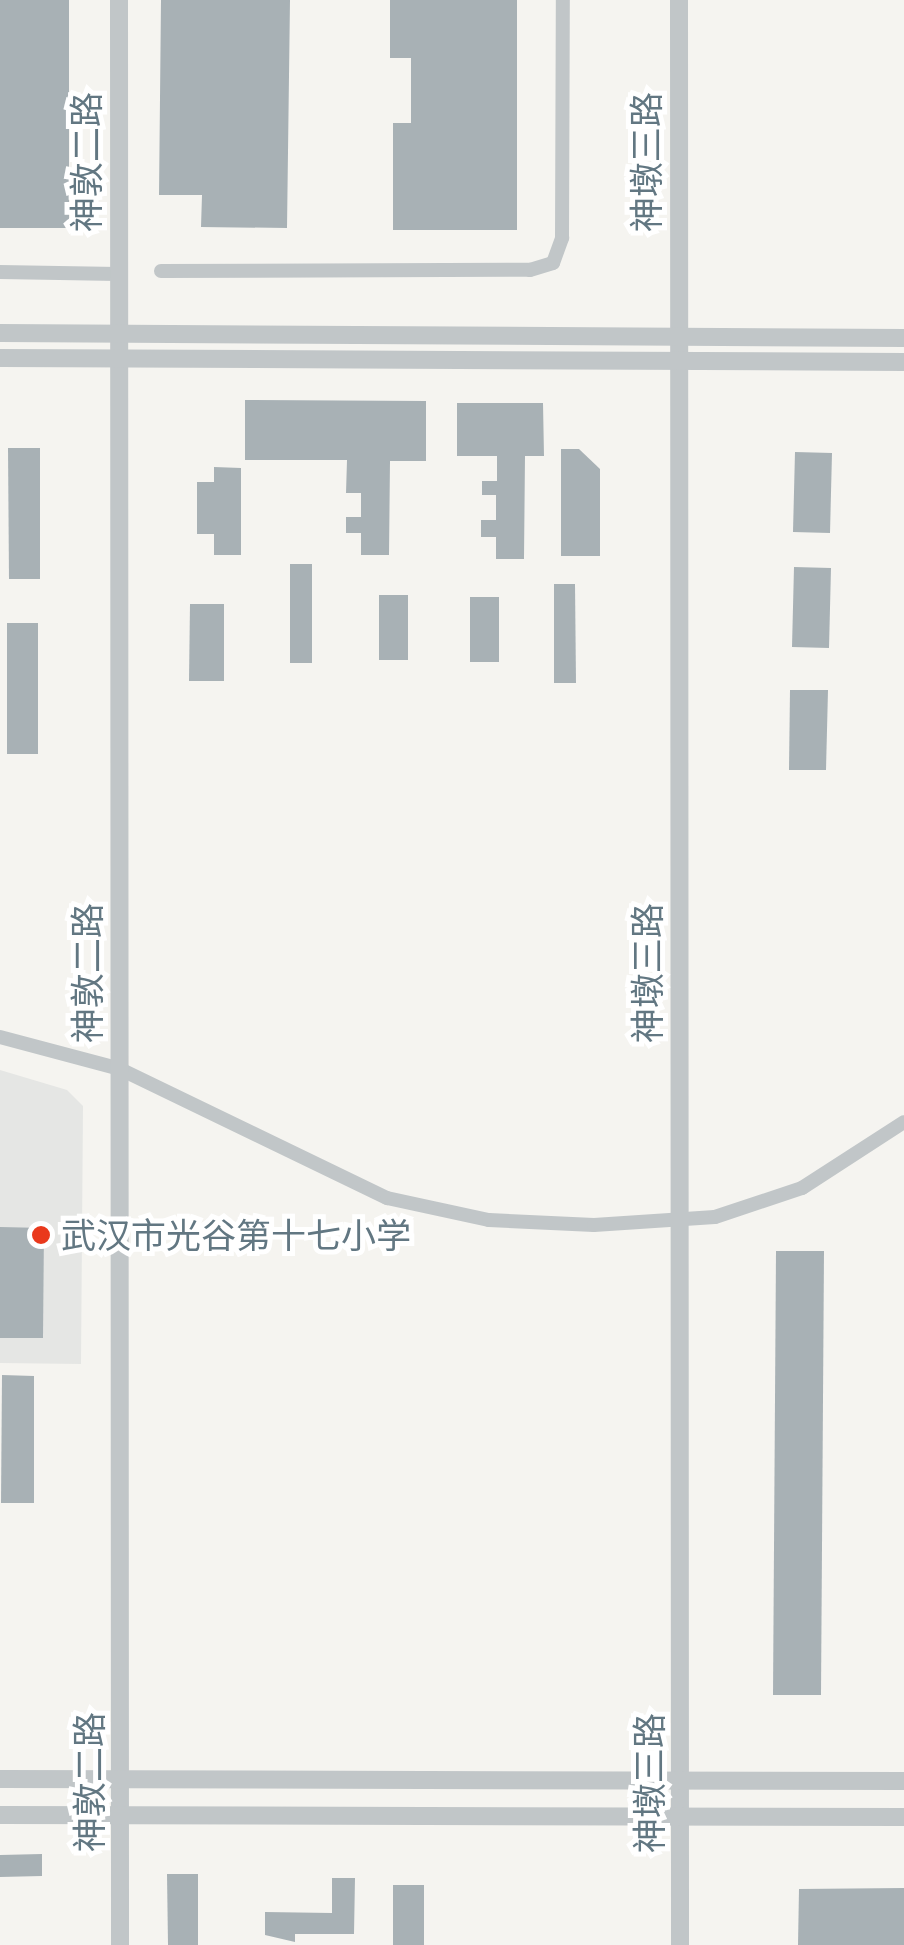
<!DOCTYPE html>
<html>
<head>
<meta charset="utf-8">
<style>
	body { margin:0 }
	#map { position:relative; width:904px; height:1945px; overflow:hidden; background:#f5f4f0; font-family:"PT Sans Narrow","Noto Sans SC",sans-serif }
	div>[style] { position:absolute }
	.built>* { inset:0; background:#e5e6e4 }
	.building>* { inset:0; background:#a8b1b5 }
	.minor>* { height:14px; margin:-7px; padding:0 7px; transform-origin:7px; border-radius:7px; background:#c1c6c8 }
	.tertiary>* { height:18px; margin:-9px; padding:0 9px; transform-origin:9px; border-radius:9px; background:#c1c6c8 }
	.dots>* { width:28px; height:28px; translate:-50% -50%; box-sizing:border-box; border:5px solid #fff; border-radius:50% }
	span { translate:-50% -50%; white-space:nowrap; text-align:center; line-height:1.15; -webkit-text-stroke:10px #fff; paint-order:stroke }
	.street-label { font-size:35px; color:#627782 }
	.poi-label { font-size:35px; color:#627782 }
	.left { translate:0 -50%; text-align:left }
</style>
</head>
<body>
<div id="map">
	<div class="built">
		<i style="clip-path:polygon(0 1070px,67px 1090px,83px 1106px,81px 1364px,0 1363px)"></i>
	</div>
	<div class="building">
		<i style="clip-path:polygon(0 0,69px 0,69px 228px,0 228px)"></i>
		<i style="clip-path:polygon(161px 0,290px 0,287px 228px,201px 227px,202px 195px,159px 195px)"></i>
		<i style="clip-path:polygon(390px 0,517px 0,517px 230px,393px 230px,393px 123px,411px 123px,411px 58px,390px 58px)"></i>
		<i style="clip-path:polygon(245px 400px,426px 401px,426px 461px,390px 461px,389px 555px,361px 555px,361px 533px,346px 533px,346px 517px,361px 517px,361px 493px,346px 493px,347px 460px,245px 460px)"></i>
		<i style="clip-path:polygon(457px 403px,543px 403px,544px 456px,525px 456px,524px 559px,496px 559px,496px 537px,481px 537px,481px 520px,496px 520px,496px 495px,482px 495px,482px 481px,497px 481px,497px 456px,457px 456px)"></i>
		<i style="clip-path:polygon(8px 448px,40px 448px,40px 579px,9px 579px)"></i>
		<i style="clip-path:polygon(561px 449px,579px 449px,600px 469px,600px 556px,561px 556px)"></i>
		<i style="clip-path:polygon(795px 452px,832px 453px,830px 533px,793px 532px)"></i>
		<i style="clip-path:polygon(214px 467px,241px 468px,241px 555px,214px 555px,214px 534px,197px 534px,197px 482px,214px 482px)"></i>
		<i style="clip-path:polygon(290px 564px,312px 564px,312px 663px,290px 663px)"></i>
		<i style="clip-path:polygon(794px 567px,831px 568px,829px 648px,792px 647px)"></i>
		<i style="clip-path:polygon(554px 584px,575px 584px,576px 683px,554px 683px)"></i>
		<i style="clip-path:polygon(379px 595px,408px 595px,408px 660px,379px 660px)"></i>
		<i style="clip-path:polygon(470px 597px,499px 597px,499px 662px,470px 662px)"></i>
		<i style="clip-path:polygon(190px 604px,224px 604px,224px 681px,189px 681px)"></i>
		<i style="clip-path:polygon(7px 623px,38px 623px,38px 754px,7px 754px)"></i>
		<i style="clip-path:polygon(790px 690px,828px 690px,826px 770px,789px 770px)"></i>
		<i style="clip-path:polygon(0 1227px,44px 1228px,43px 1338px,0 1338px)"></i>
		<i style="clip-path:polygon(776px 1251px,824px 1251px,821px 1695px,773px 1695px)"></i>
		<i style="clip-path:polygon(2px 1375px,34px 1376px,34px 1503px,1px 1503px)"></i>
		<i style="clip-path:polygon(42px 1854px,42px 1876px,0 1877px,0 1855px)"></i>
		<i style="clip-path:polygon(167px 1874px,198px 1874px,198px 1945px,168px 1945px)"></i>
		<i style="clip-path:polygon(332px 1878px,355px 1878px,354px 1934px,295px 1934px,295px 1942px,265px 1935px,265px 1912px,332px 1913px)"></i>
		<i style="clip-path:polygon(393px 1885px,424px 1885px,424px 1945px,393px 1945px)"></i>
		<i style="clip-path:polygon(904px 1888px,904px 1945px,798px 1945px,799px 1889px)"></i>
	</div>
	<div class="minor">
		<i style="left:161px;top:271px;width:369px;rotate:-0.2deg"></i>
		<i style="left:530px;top:270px;width:24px;rotate:-17deg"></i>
		<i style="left:553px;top:263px;width:27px;rotate:-70deg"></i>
		<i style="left:562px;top:238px;width:238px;rotate:-89.8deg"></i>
		<i style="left:0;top:272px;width:118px;rotate:1deg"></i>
		<i style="left:0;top:1037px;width:124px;rotate:14.9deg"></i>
		<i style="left:120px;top:1069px;width:297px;rotate:25.8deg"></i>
		<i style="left:387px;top:1198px;width:104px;rotate:12.2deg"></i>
		<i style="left:489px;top:1220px;width:105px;rotate:2.7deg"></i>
		<i style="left:594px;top:1225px;width:121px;rotate:-3.8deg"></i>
		<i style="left:715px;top:1217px;width:92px;rotate:-18.4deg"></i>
		<i style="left:802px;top:1188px;width:121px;rotate:-32.9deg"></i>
	</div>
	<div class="tertiary">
		<i style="left:119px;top:0;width:1945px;rotate:89.97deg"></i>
		<i style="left:679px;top:0;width:1945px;rotate:89.97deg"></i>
		<i style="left:0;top:333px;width:904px;rotate:0.32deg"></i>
		<i style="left:0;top:358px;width:904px;rotate:0.25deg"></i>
		<i style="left:0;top:1779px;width:904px;rotate:0.13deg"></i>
		<i style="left:0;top:1815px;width:904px;rotate:0.13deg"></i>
	</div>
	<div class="dots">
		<i style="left:41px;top:1235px;background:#e9391c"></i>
	</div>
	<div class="street-label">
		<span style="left:86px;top:162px;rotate:-90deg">神敦二路</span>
		<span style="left:646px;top:162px;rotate:-90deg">神墩三路</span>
		<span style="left:87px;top:973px;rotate:-90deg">神敦二路</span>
		<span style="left:647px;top:973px;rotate:-90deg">神墩三路</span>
		<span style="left:89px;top:1782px;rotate:-90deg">神敦二路</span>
		<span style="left:649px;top:1783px;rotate:-90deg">神墩三路</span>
	</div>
	<div class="poi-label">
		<span class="left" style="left:61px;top:1235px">武汉市光谷第十七小学</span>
	</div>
</div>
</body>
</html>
